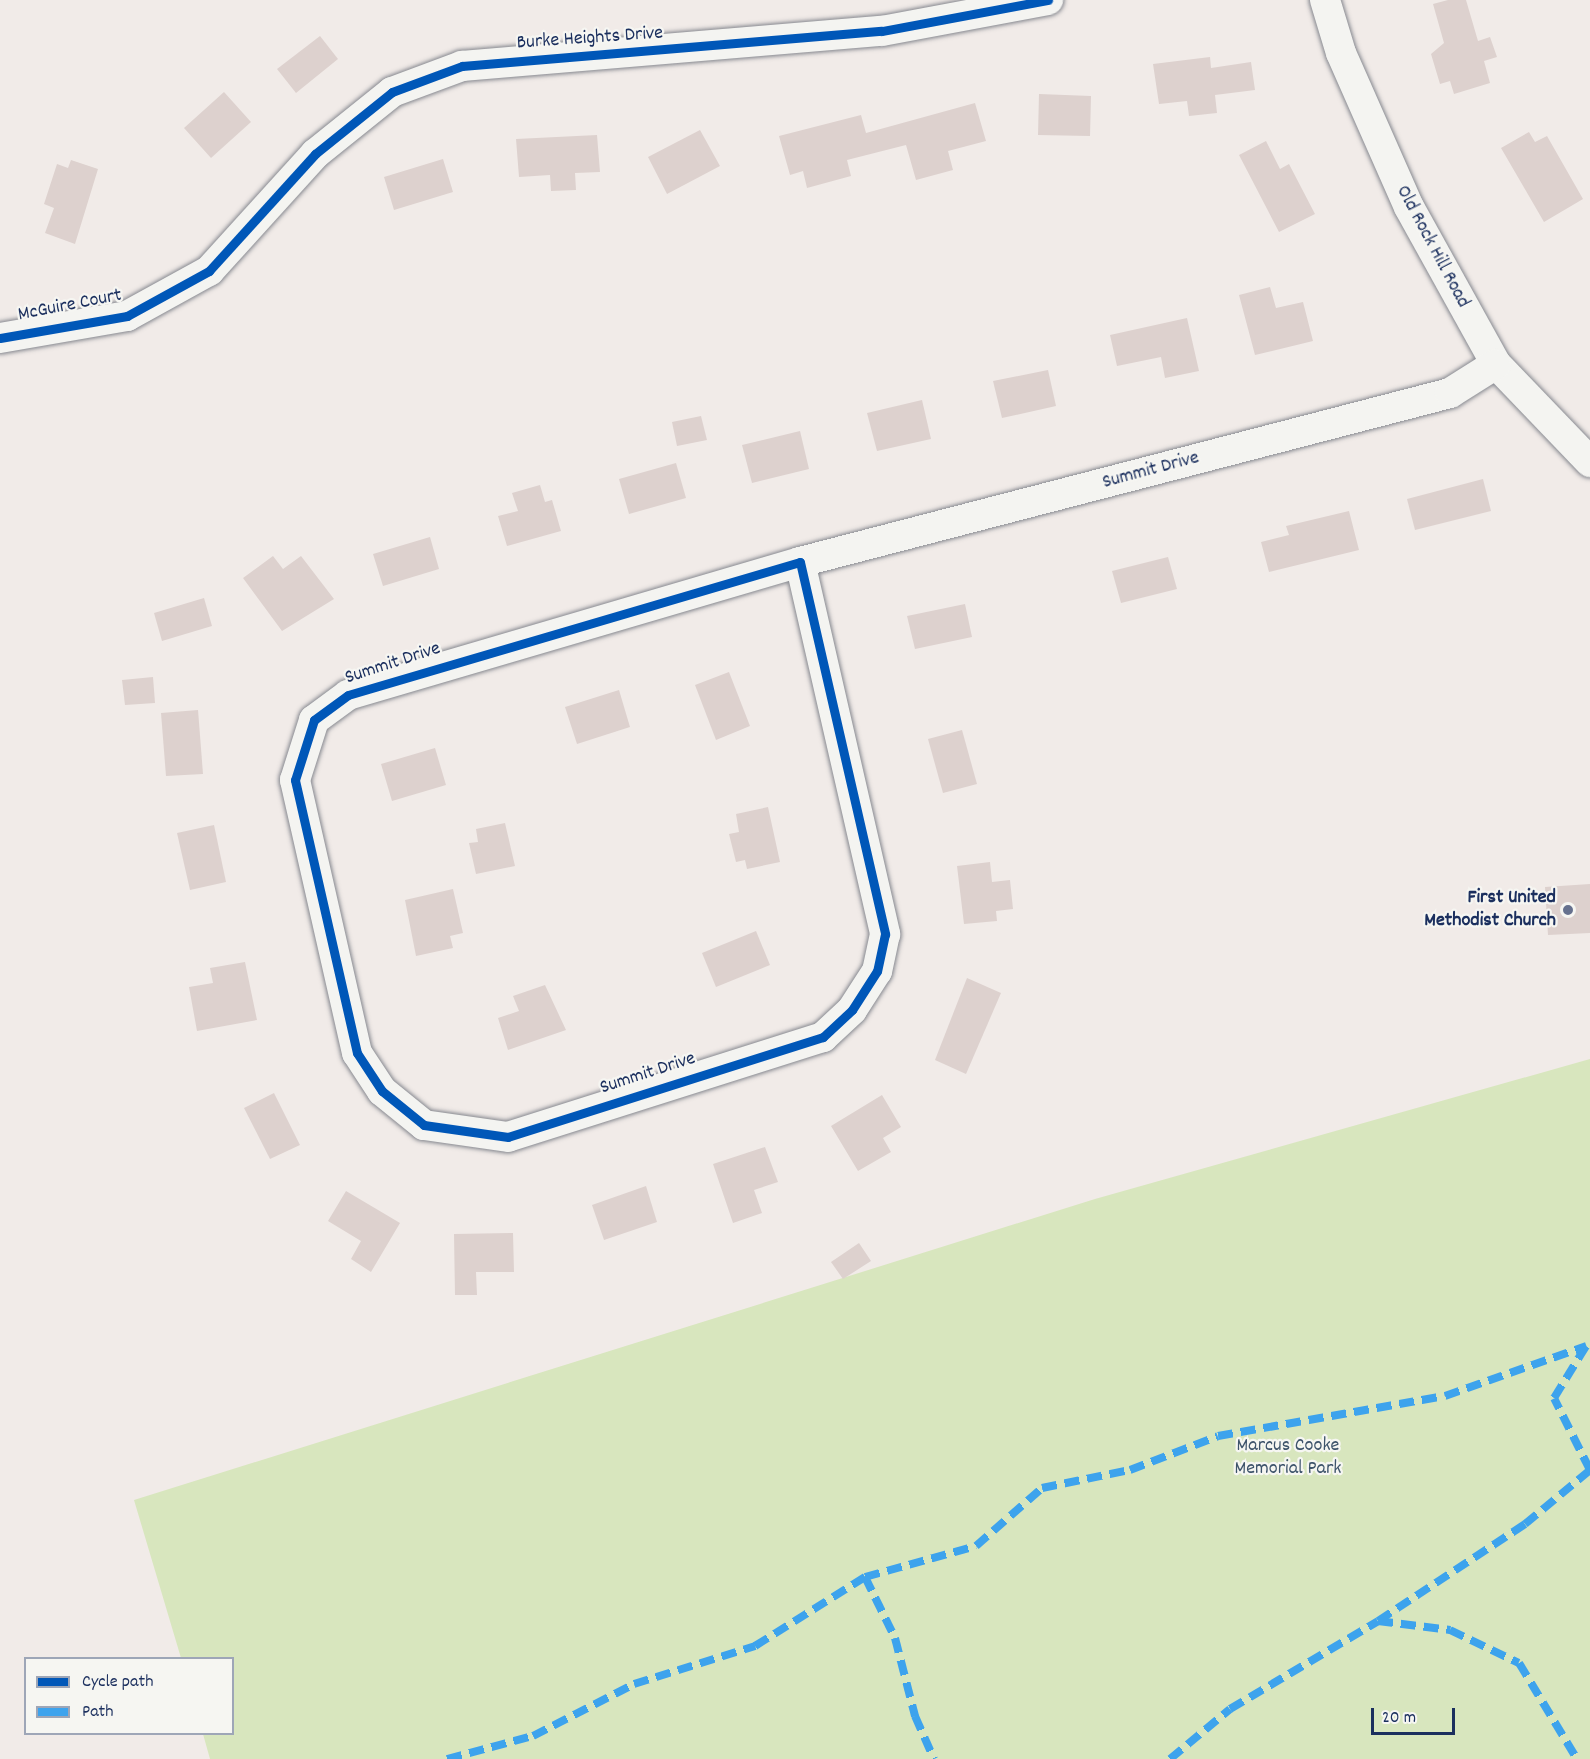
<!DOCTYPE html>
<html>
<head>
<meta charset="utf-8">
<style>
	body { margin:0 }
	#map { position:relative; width:1590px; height:1759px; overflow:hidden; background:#f1ebe8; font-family:Dekko,sans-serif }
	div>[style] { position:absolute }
	.green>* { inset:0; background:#d8e6be }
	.building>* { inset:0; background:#ddd1ce }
	.roads { filter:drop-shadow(0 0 2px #878990) drop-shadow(0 0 2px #878990) }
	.minor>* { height:30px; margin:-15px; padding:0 15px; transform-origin:15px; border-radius:15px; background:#f4f4f1 }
	.quiet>* { height:8px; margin-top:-4px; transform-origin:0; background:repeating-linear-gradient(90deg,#3da3ed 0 15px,transparent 0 23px) }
	.cycleway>* { height:9px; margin:-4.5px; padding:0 4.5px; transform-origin:4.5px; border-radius:4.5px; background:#0057b8 }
	.dots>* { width:16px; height:16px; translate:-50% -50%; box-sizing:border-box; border:3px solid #f6f6f2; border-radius:50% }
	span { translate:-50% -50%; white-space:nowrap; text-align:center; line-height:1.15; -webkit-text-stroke:4.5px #f6f6f2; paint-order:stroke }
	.street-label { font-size:20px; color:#1b2f5e }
	.poi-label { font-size:20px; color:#1b2f5e; font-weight:700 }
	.right { translate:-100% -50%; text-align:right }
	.park-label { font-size:20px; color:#3d536a }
	.legend { position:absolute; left:24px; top:1657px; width:210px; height:78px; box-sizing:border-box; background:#f6f6f2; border:2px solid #9ea6b7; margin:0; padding:8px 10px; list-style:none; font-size:18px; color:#1b2f5e }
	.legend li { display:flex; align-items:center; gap:12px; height:30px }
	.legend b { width:30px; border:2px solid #9ea6b7 }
	.scale { position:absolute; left:1371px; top:1708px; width:84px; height:27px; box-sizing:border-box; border:3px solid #1b2f5e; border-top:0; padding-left:8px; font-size:18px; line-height:21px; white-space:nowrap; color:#1b2f5e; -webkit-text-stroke:4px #f6f6f2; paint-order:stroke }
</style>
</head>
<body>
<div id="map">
	<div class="green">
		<i style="clip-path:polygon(1590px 1059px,1590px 1759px,210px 1759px,203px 1734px,232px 1734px,232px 1658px,181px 1658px,134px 1500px,1095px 1199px)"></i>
	</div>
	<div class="building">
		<i style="clip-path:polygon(1448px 0,1466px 0,1478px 41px,1490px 37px,1497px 57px,1484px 61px,1490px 83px,1454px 94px,1450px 81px,1440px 84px,1431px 54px,1444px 43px,1433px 4px)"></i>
		<i style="clip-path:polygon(320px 36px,338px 59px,296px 93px,277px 69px)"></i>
		<i style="clip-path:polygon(1210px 57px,1211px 68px,1251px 62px,1255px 90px,1215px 95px,1217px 113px,1189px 116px,1187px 101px,1159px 104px,1153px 64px)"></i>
		<i style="clip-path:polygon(224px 92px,251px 122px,211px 158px,184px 128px)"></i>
		<i style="clip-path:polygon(1039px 94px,1091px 96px,1090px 136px,1038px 135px)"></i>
		<i style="clip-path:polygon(975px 103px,986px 141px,948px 151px,953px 170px,916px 180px,906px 145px,847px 160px,851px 176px,807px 188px,803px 171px,790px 175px,779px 136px,861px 115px,866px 133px)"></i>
		<i style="clip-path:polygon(700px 130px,720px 166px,667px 194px,648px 157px)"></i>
		<i style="clip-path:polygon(1529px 132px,1535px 142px,1547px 136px,1583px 199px,1544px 222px,1501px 148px)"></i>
		<i style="clip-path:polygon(597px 135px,600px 172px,575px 173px,576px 190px,551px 191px,550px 175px,519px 177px,516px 139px)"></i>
		<i style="clip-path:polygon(1266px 141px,1280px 169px,1289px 164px,1315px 214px,1279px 232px,1239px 155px)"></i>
		<i style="clip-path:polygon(443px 159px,453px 192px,394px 210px,384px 177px)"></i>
		<i style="clip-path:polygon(71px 160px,98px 169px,75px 244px,45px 233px,54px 208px,44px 204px,57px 164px,68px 168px)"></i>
		<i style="clip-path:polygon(1270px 287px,1276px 308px,1303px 302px,1313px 341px,1255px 355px,1239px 295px)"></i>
		<i style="clip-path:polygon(1187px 318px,1199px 371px,1165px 378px,1161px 357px,1117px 366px,1110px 335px)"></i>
		<i style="clip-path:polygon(1048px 370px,1056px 406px,1002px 418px,993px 381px)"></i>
		<i style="clip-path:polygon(922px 400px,931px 439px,877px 451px,867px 413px)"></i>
		<i style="clip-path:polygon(701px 416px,707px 440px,677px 446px,672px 422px)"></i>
		<i style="clip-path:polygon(800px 431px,809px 469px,752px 483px,742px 445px)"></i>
		<i style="clip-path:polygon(676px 463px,686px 498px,629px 514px,619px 479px)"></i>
		<i style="clip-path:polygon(1483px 479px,1491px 511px,1415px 530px,1407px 499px)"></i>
		<i style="clip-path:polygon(540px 485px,545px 502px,552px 500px,561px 531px,507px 546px,498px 516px,518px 511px,512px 493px)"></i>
		<i style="clip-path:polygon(1349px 511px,1359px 550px,1269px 572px,1261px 542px,1289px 535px,1286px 526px)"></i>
		<i style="clip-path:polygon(430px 537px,439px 569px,383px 586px,373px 554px)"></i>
		<i style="clip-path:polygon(273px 556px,283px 569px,301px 556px,334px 599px,282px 631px,243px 578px)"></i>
		<i style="clip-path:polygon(1168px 557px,1177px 589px,1121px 603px,1112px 571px)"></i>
		<i style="clip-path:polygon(204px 598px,212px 626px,162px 641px,154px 613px)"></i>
		<i style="clip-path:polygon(965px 604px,972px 637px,915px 649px,907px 616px)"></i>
		<i style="clip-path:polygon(729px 672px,750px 726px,716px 740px,695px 685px)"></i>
		<i style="clip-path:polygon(153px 677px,155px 703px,125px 705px,122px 680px)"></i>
		<i style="clip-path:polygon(619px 690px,630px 727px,577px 744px,565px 707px)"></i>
		<i style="clip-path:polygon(198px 710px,203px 774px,166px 776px,161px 713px)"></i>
		<i style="clip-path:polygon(962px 730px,977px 784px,943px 793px,928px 739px)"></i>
		<i style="clip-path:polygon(435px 748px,446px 785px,392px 801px,381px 764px)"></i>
		<i style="clip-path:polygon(768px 807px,780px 862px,747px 869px,745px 860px,736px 862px,729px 834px,739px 832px,736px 814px)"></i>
		<i style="clip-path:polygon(505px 823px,515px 866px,476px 874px,469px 843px,478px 842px,476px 829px)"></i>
		<i style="clip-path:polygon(214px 825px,226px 882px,190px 890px,177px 833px)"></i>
		<i style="clip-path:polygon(990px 862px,992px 882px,1010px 880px,1013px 909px,996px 911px,997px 921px,964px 924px,957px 866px)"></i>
		<i style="clip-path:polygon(1590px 884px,1590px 933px,1548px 935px,1545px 887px)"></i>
		<i style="clip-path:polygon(453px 889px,463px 933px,450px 936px,453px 948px,416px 956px,405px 900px)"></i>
		<i style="clip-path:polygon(756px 931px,770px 965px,716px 987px,702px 953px)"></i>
		<i style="clip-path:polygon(245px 962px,257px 1020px,197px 1031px,189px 987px,213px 983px,210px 968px)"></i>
		<i style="clip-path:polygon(967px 978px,1001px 993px,966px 1074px,935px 1060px)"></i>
		<i style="clip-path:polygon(545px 985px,566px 1030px,508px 1050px,498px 1018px,519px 1011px,513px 996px)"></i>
		<i style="clip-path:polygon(274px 1093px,300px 1145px,270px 1159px,244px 1108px)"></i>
		<i style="clip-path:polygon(882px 1095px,901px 1127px,883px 1138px,891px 1152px,858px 1171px,831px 1126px)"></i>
		<i style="clip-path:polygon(765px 1147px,778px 1182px,754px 1190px,762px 1213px,733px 1223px,713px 1164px)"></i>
		<i style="clip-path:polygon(646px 1186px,657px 1222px,604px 1240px,592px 1205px)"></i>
		<i style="clip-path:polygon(346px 1191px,400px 1223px,371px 1272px,351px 1259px,361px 1241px,328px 1221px)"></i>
		<i style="clip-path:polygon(513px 1233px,514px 1272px,476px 1272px,477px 1295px,455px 1295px,454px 1234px)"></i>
		<i style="clip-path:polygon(859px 1243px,871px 1261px,843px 1279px,831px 1262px)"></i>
	</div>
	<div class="roads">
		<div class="minor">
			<i style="left:1325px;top:0;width:55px;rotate:73.2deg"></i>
			<i style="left:1341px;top:53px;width:168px;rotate:66.2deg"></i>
			<i style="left:1409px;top:207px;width:179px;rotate:61deg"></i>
			<i style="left:1496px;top:364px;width:136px;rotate:46.2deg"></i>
			<i style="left:0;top:338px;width:129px;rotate:-9.8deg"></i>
			<i style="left:127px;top:316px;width:94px;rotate:-28.8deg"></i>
			<i style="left:209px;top:271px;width:158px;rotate:-47.8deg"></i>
			<i style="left:315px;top:154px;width:99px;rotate:-38.8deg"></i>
			<i style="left:392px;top:92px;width:75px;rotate:-20.4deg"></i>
			<i style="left:462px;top:66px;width:421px;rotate:-4.8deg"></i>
			<i style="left:882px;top:31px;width:169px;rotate:-10.6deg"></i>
			<i style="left:800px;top:562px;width:382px;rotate:77.1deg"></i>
			<i style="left:885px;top:934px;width:38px;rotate:102deg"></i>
			<i style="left:877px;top:971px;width:46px;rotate:122.7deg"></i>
			<i style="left:852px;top:1010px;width:40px;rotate:137deg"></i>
			<i style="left:823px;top:1037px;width:330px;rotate:162.4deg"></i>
			<i style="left:508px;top:1137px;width:85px;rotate:-171.9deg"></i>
			<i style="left:424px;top:1125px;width:54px;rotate:-141deg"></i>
			<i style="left:382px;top:1091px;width:45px;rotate:-123.3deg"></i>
			<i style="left:357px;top:1053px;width:280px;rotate:-102.8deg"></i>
			<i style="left:295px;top:780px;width:63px;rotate:-72.4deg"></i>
			<i style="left:314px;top:720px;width:42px;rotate:-36.3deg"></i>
			<i style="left:348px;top:695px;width:471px;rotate:-16.4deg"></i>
			<i style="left:800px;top:562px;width:672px;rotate:-14.57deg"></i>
			<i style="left:1450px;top:393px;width:54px;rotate:-32.2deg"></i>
		</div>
	</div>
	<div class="quiet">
		<i style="left:865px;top:1577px;width:68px;rotate:63.8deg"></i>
		<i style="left:895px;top:1638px;width:81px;rotate:75.6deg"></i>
		<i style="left:915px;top:1716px;width:47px;rotate:66.2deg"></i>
		<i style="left:1378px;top:1621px;width:73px;rotate:7.1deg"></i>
		<i style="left:1450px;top:1630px;width:76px;rotate:25.6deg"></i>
		<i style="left:1519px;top:1663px;width:112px;rotate:58.9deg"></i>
		<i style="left:447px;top:1759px;width:89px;rotate:-15deg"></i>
		<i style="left:533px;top:1736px;width:114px;rotate:-27.2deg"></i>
		<i style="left:634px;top:1684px;width:127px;rotate:-17.4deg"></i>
		<i style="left:755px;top:1646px;width:130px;rotate:-32.1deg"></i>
		<i style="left:865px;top:1577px;width:115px;rotate:-15.6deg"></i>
		<i style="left:976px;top:1546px;width:88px;rotate:-41.3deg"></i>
		<i style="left:1042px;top:1488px;width:90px;rotate:-11.6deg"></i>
		<i style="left:1130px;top:1470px;width:94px;rotate:-21.1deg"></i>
		<i style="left:1218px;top:1436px;width:230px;rotate:-10deg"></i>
		<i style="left:1445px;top:1396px;width:150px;rotate:-19.5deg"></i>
		<i style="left:1170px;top:1759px;width:78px;rotate:-39.8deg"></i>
		<i style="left:1230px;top:1709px;width:172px;rotate:-30.7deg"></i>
		<i style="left:1378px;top:1621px;width:176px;rotate:-33.4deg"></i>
		<i style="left:1525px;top:1524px;width:85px;rotate:-39.7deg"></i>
		<i style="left:1590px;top:1470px;width:80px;rotate:-116.6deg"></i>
		<i style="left:1554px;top:1398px;width:61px;rotate:-58.4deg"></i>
	</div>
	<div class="cycleway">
		<i style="left:0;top:338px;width:129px;rotate:-9.8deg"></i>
		<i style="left:127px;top:316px;width:94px;rotate:-28.8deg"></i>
		<i style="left:209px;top:271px;width:158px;rotate:-47.8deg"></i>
		<i style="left:315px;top:154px;width:99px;rotate:-38.8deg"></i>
		<i style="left:392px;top:92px;width:75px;rotate:-20.4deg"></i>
		<i style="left:462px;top:66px;width:421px;rotate:-4.8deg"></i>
		<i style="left:882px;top:31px;width:169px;rotate:-10.6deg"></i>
		<i style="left:800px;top:562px;width:382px;rotate:77.1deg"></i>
		<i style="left:885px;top:934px;width:38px;rotate:102deg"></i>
		<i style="left:877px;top:971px;width:46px;rotate:122.7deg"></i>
		<i style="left:852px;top:1010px;width:40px;rotate:137deg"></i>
		<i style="left:823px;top:1037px;width:330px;rotate:162.4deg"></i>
		<i style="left:508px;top:1137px;width:85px;rotate:-171.9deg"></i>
		<i style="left:424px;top:1125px;width:54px;rotate:-141deg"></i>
		<i style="left:382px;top:1091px;width:45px;rotate:-123.3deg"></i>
		<i style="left:357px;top:1053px;width:280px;rotate:-102.8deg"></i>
		<i style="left:295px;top:780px;width:63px;rotate:-72.4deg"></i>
		<i style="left:314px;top:720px;width:42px;rotate:-36.3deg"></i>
		<i style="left:348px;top:695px;width:471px;rotate:-16.4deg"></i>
	</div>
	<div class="dots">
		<i style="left:1568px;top:910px;background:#66718e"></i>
	</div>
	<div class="street-label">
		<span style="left:590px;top:39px;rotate:-4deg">Burke Heights Drive</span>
		<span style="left:1432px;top:247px;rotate:62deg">Old Rock Hill Road</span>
		<span style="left:70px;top:306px;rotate:-11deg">McGuire Court</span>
		<span style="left:1151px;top:471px;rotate:-15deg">Summit Drive</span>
		<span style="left:393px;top:664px;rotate:-18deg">Summit Drive</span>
		<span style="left:648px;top:1074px;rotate:-18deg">Summit Drive</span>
	</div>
	<div class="poi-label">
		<span class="right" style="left:1556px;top:910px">First United<br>Methodist Church</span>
	</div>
	<div class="park-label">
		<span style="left:1288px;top:1458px">Marcus Cooke<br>Memorial Park</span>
	</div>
	<ul class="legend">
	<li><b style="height:8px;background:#0057b8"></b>Cycle path</li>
	<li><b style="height:8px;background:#3da3ed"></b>Path</li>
	</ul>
	<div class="scale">20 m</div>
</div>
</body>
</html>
